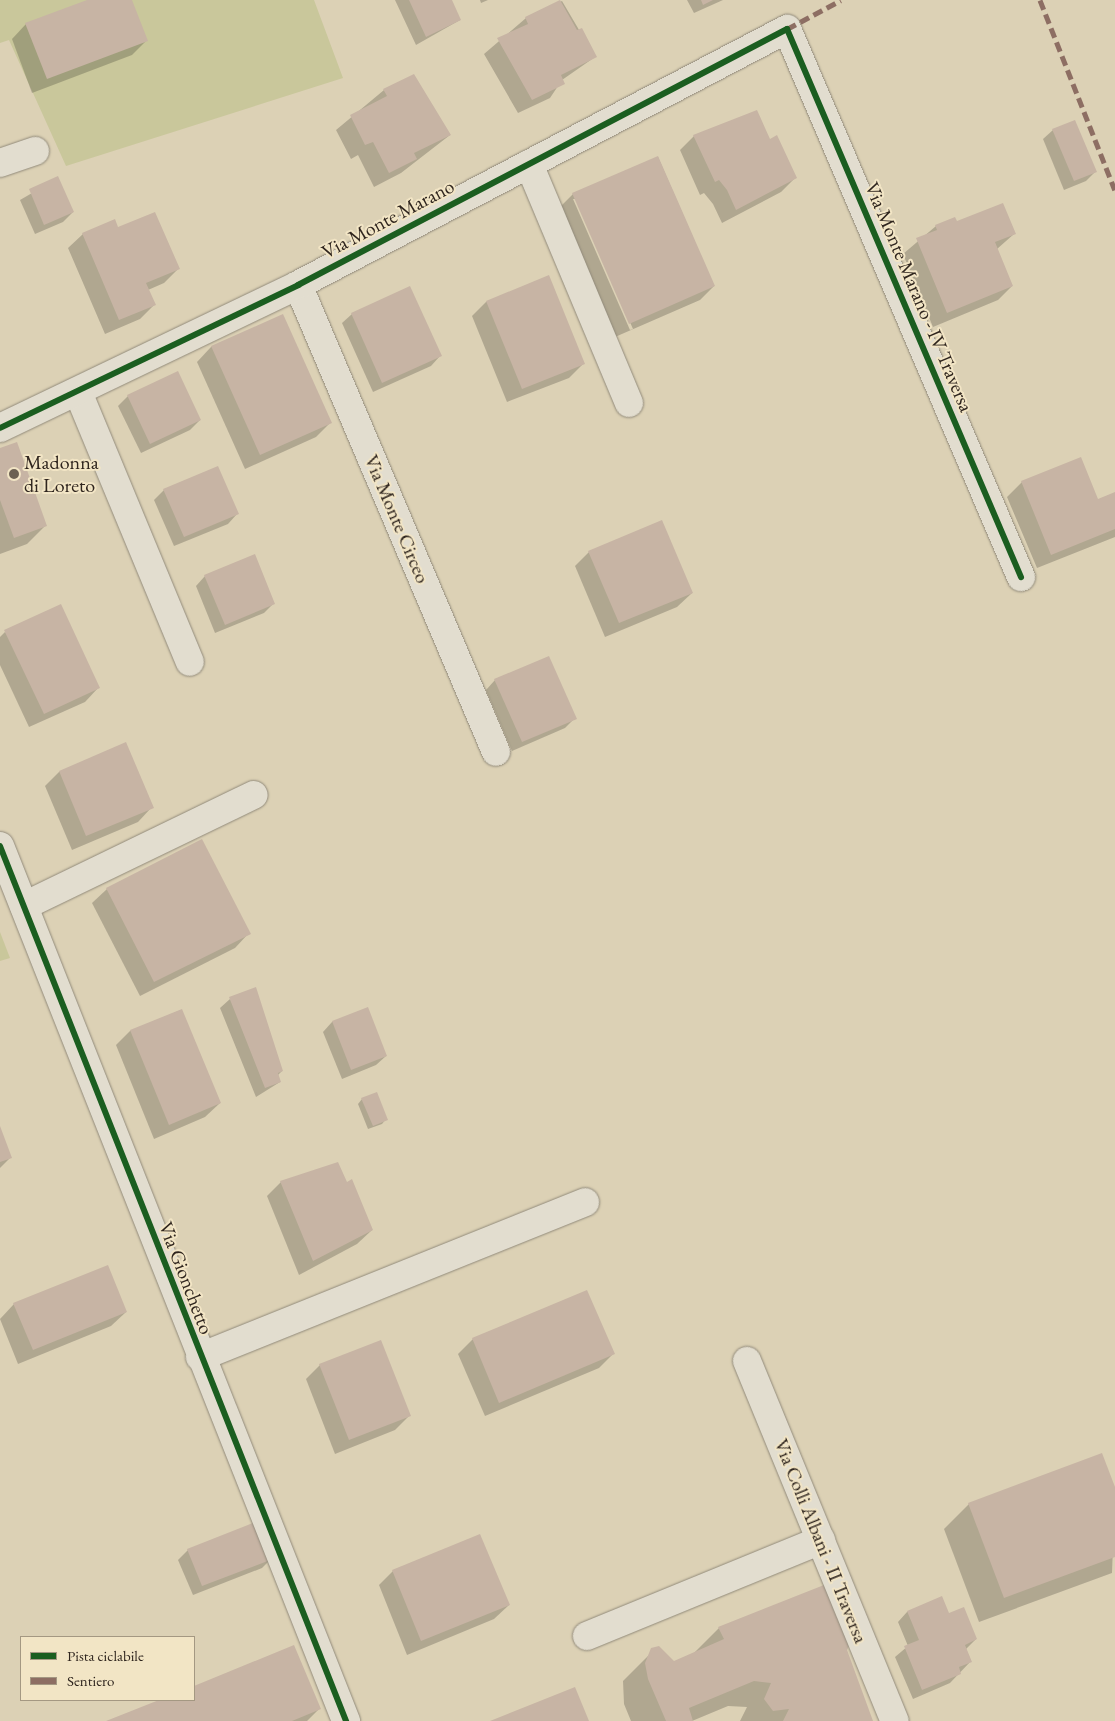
<!DOCTYPE html>
<html>
<head>
<meta charset="utf-8">
<style>
	body { margin:0 }
	#map { position:relative; width:1115px; height:1721px; overflow:hidden; background:#dcd1b5; font-family:"EB Garamond",serif }
	div>[style] { position:absolute }
	.green>* { inset:0; background:#c9c79b }
	.shadow>* { inset:0; background:#0003 }
	.building>* { inset:0; background:#c7b4a4 }
	.roads { filter:drop-shadow(0 0 1px #918a7a) drop-shadow(0 0 1px #918a7a) }
	.minor>* { height:28px; margin:-14px; padding:0 14px; transform-origin:14px; border-radius:14px; background:#e2ddcf }
	.quiet>* { height:5px; margin-top:-2.5px; transform-origin:0; background:repeating-linear-gradient(90deg,#8d6e63 0 10px,transparent 0 15px) }
	.cycleway>* { height:6px; margin:-3px; padding:0 3px; transform-origin:3px; border-radius:3px; background:#1b5e20 }
	.dots>* { width:14px; height:14px; translate:-50% -50%; box-sizing:border-box; border:2px solid #f2e5c5; border-radius:50% }
	span { translate:-50% -50%; white-space:nowrap; text-align:center; line-height:1.15; -webkit-text-stroke:4px #f2e5c5; paint-order:stroke }
	.street-label { font-size:20px; color:#2f251e }
	.poi-label { font-size:20px; color:#2f251e }
	.left { translate:0 -50%; text-align:left }
	.legend { position:absolute; left:20px; top:1636px; width:175px; height:65px; box-sizing:border-box; background:#f2e5c5; border:1px solid #a49882; margin:0; padding:6px 9px; list-style:none; font-size:15px; color:#2f251e }
	.legend li { display:flex; align-items:center; gap:10px; height:25px }
	.legend b { width:25px; border:1px solid #a49882 }
</style>
</head>
<body>
<div id="map">
	<div class="green">
		<i style="clip-path:polygon(0 0,314px 0,343px 78px,66px 166px,9px 40px,0 43px)"></i>
		<i style="clip-path:polygon(0 932px,10px 958px,0 961px)"></i>
	</div>
	<div class="shadow">
		<i style="clip-path:polygon(91px 0,131px 0,146px 41px,132px 55px,32px 93px,12px 39px,26px 24px)"></i>
		<i style="clip-path:polygon(395px 0,450px 0,460px 20px,416px 45px)"></i>
		<i style="clip-path:polygon(480px 0,488px 0,481px 3px)"></i>
		<i style="clip-path:polygon(687px 0,723px 0,694px 13px)"></i>
		<i style="clip-path:polygon(562px 1px,595px 57px,562px 80px,550px 98px,518px 113px,484px 54px,526px 18px)"></i>
		<i style="clip-path:polygon(413px 76px,450px 135px,401px 173px,374px 187px,358px 155px,351px 159px,336px 130px,384px 90px)"></i>
		<i style="clip-path:polygon(1053px 130px,1096px 171px,1086px 181px,1064px 190px,1043px 139px)"></i>
		<i style="clip-path:polygon(694px 136px,795px 178px,781px 192px,722px 223px,713px 204px,704px 193px,700px 195px,680px 150px)"></i>
		<i style="clip-path:polygon(evenodd,658px 157px,714px 286px,700px 300px,615px 337px,558px 209px,573px 194px,658px 157px,573px 199px,576px 199px,633px 329px,630px 330px,573px 199px)"></i>
		<i style="clip-path:polygon(58px 178px,73px 212px,63px 222px,35px 234px,20px 200px)"></i>
		<i style="clip-path:polygon(957px 223px,1014px 234px,997px 249px,1012px 286px,998px 300px,933px 327px,903px 254px,936px 226px)"></i>
		<i style="clip-path:polygon(118px 229px,178px 269px,164px 283px,148px 290px,154px 305px,140px 319px,105px 334px,68px 248px,83px 234px)"></i>
		<i style="clip-path:polygon(548px 277px,583px 364px,569px 378px,507px 402px,472px 316px,486px 302px)"></i>
		<i style="clip-path:polygon(352px 314px,440px 356px,431px 366px,373px 392px,342px 323px)"></i>
		<i style="clip-path:polygon(282px 316px,330px 423px,316px 437px,245px 469px,197px 362px,211px 347px)"></i>
		<i style="clip-path:polygon(128px 396px,200px 420px,190px 430px,141px 453px,118px 406px)"></i>
		<i style="clip-path:polygon(0 449px,45px 526px,27px 544px,0 554px)"></i>
		<i style="clip-path:polygon(1022px 482px,1097px 500px,1115px 493px,1115px 537px,1037px 568px,1007px 497px)"></i>
		<i style="clip-path:polygon(164px 490px,237px 514px,228px 524px,174px 546px,154px 500px)"></i>
		<i style="clip-path:polygon(589px 552px,692px 593px,677px 607px,605px 637px,575px 566px)"></i>
		<i style="clip-path:polygon(205px 576px,273px 604px,264px 613px,215px 633px,196px 586px)"></i>
		<i style="clip-path:polygon(5px 632px,99px 687px,85px 702px,29px 727px,0 665px,0 637px)"></i>
		<i style="clip-path:polygon(495px 680px,575px 718px,565px 728px,512px 751px,486px 690px)"></i>
		<i style="clip-path:polygon(125px 744px,152px 807px,138px 822px,72px 850px,45px 786px,59px 772px)"></i>
		<i style="clip-path:polygon(107px 889px,249px 933px,235px 948px,140px 996px,92px 903px)"></i>
		<i style="clip-path:polygon(230px 999px,282px 1071px,278px 1075px,280px 1082px,256px 1097px,220px 1008px)"></i>
		<i style="clip-path:polygon(367px 1009px,386px 1056px,376px 1065px,342px 1079px,323px 1032px,332px 1022px)"></i>
		<i style="clip-path:polygon(181px 1010px,220px 1103px,205px 1117px,154px 1139px,116px 1045px,130px 1031px)"></i>
		<i style="clip-path:polygon(362px 1099px,386px 1119px,382px 1124px,368px 1129px,358px 1104px)"></i>
		<i style="clip-path:polygon(0 1129px,10px 1158px,0 1168px)"></i>
		<i style="clip-path:polygon(281px 1182px,372px 1230px,357px 1244px,299px 1275px,267px 1196px)"></i>
		<i style="clip-path:polygon(14px 1304px,126px 1312px,111px 1326px,18px 1364px,0 1319px)"></i>
		<i style="clip-path:polygon(473px 1339px,613px 1354px,599px 1368px,485px 1416px,458px 1354px)"></i>
		<i style="clip-path:polygon(320px 1365px,409px 1416px,395px 1430px,335px 1454px,306px 1379px)"></i>
		<i style="clip-path:polygon(1115px 1491px,1112px 1573px,979px 1622px,944px 1529px,969px 1504px)"></i>
		<i style="clip-path:polygon(188px 1550px,271px 1559px,262px 1568px,193px 1595px,178px 1560px)"></i>
		<i style="clip-path:polygon(393px 1571px,509px 1605px,494px 1619px,407px 1655px,379px 1585px)"></i>
		<i style="clip-path:polygon(941px 1598px,948px 1615px,976px 1639px,966px 1649px,971px 1661px,950px 1683px,913px 1699px,895px 1657px,908px 1646px,898px 1622px,907px 1612px)"></i>
		<i style="clip-path:polygon(719px 1628px,845px 1650px,872px 1721px,740px 1721px,747px 1707px,728px 1706px,692px 1721px,631px 1721px,624px 1704px,623px 1681px,648px 1656px,674px 1663px,694px 1653px)"></i>
		<i style="clip-path:polygon(294px 1647px,319px 1709px,307px 1721px,109px 1721px,162px 1700px,194px 1700px,194px 1687px)"></i>
	</div>
	<div class="building">
		<i style="clip-path:polygon(87px 0,132px 0,148px 41px,47px 79px,25px 23px)"></i>
		<i style="clip-path:polygon(409px 0,452px 0,461px 20px,426px 37px)"></i>
		<i style="clip-path:polygon(560px 0,577px 30px,582px 28px,597px 57px,561px 75px,565px 84px,532px 100px,497px 38px,528px 24px,525px 17px)"></i>
		<i style="clip-path:polygon(701px 0,713px 0,703px 5px)"></i>
		<i style="clip-path:polygon(414px 74px,451px 135px,414px 153px,417px 159px,389px 173px,373px 142px,365px 145px,350px 115px,387px 96px,383px 89px)"></i>
		<i style="clip-path:polygon(757px 110px,770px 139px,777px 135px,797px 178px,736px 210px,727px 190px,719px 180px,715px 182px,693px 135px)"></i>
		<i style="clip-path:polygon(1075px 120px,1097px 172px,1074px 181px,1052px 129px)"></i>
		<i style="clip-path:polygon(658px 156px,715px 286px,629px 324px,572px 193px)"></i>
		<i style="clip-path:polygon(58px 176px,74px 212px,44px 225px,29px 189px)"></i>
		<i style="clip-path:polygon(1003px 203px,1016px 234px,995px 242px,1013px 286px,947px 313px,916px 238px,937px 230px,935px 225px,955px 217px,957px 221px)"></i>
		<i style="clip-path:polygon(155px 212px,180px 269px,146px 283px,156px 305px,119px 320px,82px 233px,115px 219px,118px 227px)"></i>
		<i style="clip-path:polygon(549px 275px,585px 364px,522px 389px,486px 301px)"></i>
		<i style="clip-path:polygon(410px 286px,442px 356px,382px 383px,351px 313px)"></i>
		<i style="clip-path:polygon(283px 314px,332px 423px,260px 455px,211px 346px)"></i>
		<i style="clip-path:polygon(178px 371px,201px 420px,150px 444px,127px 395px)"></i>
		<i style="clip-path:polygon(17px 442px,47px 526px,14px 538px,0 500px,0 448px)"></i>
		<i style="clip-path:polygon(1081px 457px,1098px 499px,1115px 492px,1115px 529px,1051px 555px,1021px 481px)"></i>
		<i style="clip-path:polygon(218px 466px,239px 514px,184px 537px,163px 489px)"></i>
		<i style="clip-path:polygon(662px 520px,693px 593px,619px 623px,588px 551px)"></i>
		<i style="clip-path:polygon(255px 554px,275px 604px,225px 625px,204px 575px)"></i>
		<i style="clip-path:polygon(61px 604px,100px 688px,44px 714px,4px 630px)"></i>
		<i style="clip-path:polygon(549px 656px,577px 719px,522px 742px,494px 679px)"></i>
		<i style="clip-path:polygon(126px 742px,154px 808px,86px 836px,59px 771px)"></i>
		<i style="clip-path:polygon(202px 839px,251px 934px,154px 982px,106px 888px)"></i>
		<i style="clip-path:polygon(256px 987px,283px 1071px,278px 1073px,281px 1082px,265px 1088px,229px 997px)"></i>
		<i style="clip-path:polygon(368px 1007px,387px 1056px,351px 1070px,332px 1021px)"></i>
		<i style="clip-path:polygon(182px 1009px,221px 1103px,169px 1125px,130px 1030px)"></i>
		<i style="clip-path:polygon(377px 1092px,388px 1120px,373px 1126px,361px 1098px)"></i>
		<i style="clip-path:polygon(0 1126px,12px 1158px,0 1162px)"></i>
		<i style="clip-path:polygon(338px 1162px,347px 1182px,352px 1179px,373px 1230px,313px 1261px,280px 1181px)"></i>
		<i style="clip-path:polygon(108px 1265px,127px 1312px,33px 1350px,13px 1303px)"></i>
		<i style="clip-path:polygon(587px 1290px,615px 1354px,499px 1403px,472px 1338px)"></i>
		<i style="clip-path:polygon(381px 1340px,411px 1416px,349px 1440px,319px 1364px)"></i>
		<i style="clip-path:polygon(1102px 1453px,1115px 1487px,1115px 1557px,1004px 1598px,968px 1503px)"></i>
		<i style="clip-path:polygon(258px 1521px,273px 1559px,202px 1586px,187px 1549px)"></i>
		<i style="clip-path:polygon(480px 1534px,510px 1605px,421px 1641px,392px 1570px)"></i>
		<i style="clip-path:polygon(824px 1585px,851px 1642px,847px 1650px,873px 1721px,783px 1721px,789px 1709px,773px 1711px,764px 1699px,771px 1683px,754px 1681px,689px 1708px,693px 1721px,666px 1721px,648px 1679px,645px 1663px,651px 1648px,659px 1646px,674px 1661px,724px 1639px,718px 1627px)"></i>
		<i style="clip-path:polygon(942px 1596px,949px 1613px,964px 1607px,977px 1639px,965px 1645px,972px 1662px,959px 1667px,961px 1674px,922px 1690px,904px 1646px,919px 1640px,907px 1611px)"></i>
		<i style="clip-path:polygon(294px 1645px,321px 1709px,292px 1721px,106px 1721px,159px 1700px,194px 1700px,194px 1686px)"></i>
		<i style="clip-path:polygon(575px 1687px,589px 1721px,490px 1721px)"></i>
	</div>
	<div class="roads">
		<div class="minor">
			<i style="left:0;top:163px;width:37px;rotate:-19deg"></i>
			<i style="left:529px;top:164px;width:259px;rotate:67.3deg"></i>
			<i style="left:298px;top:285px;width:507px;rotate:67.02deg"></i>
			<i style="left:78px;top:392px;width:292px;rotate:67.5deg"></i>
			<i style="left:0;top:428px;width:331px;rotate:-25.6deg"></i>
			<i style="left:298px;top:285px;width:552px;rotate:-27.63deg"></i>
			<i style="left:787px;top:29px;width:596px;rotate:66.88deg"></i>
			<i style="left:0;top:846px;width:941px;rotate:68.42deg"></i>
			<i style="left:24px;top:906px;width:255px;rotate:-25.8deg"></i>
			<i style="left:200px;top:1357px;width:415px;rotate:-21.9deg"></i>
			<i style="left:747px;top:1361px;width:389px;rotate:67.7deg"></i>
			<i style="left:587px;top:1636px;width:253px;rotate:-22.3deg"></i>
		</div>
	</div>
	<div class="quiet">
		<i style="left:1040px;top:0;width:204px;rotate:68.5deg"></i>
		<i style="left:787px;top:29px;width:61px;rotate:-28.2deg"></i>
	</div>
	<div class="cycleway">
		<i style="left:0;top:428px;width:331px;rotate:-25.6deg"></i>
		<i style="left:298px;top:285px;width:552px;rotate:-27.63deg"></i>
		<i style="left:787px;top:29px;width:596px;rotate:66.88deg"></i>
		<i style="left:0;top:846px;width:941px;rotate:68.42deg"></i>
	</div>
	<div class="dots">
		<i style="left:14px;top:474px;background:#6c6153"></i>
	</div>
	<div class="street-label">
		<span style="left:388px;top:219px;rotate:-28deg">Via Monte Marano</span>
		<span style="left:919px;top:297px;rotate:67deg">Via Monte Marano - IV Traversa</span>
		<span style="left:397px;top:519px;rotate:67deg">Via Monte Circeo</span>
		<span style="left:186px;top:1278px;rotate:69deg">Via Gionchetto</span>
		<span style="left:821px;top:1541px;rotate:68deg">Via Colli Albani - II Traversa</span>
	</div>
	<div class="poi-label">
		<span class="left" style="left:24px;top:474px">Madonna<br>di Loreto</span>
	</div>
	<ul class="legend">
	<li><b style="height:6px;background:#1b5e20"></b>Pista ciclabile</li>
	<li><b style="height:6px;background:#8d6e63"></b>Sentiero</li>
	</ul>
</div>
</body>
</html>
